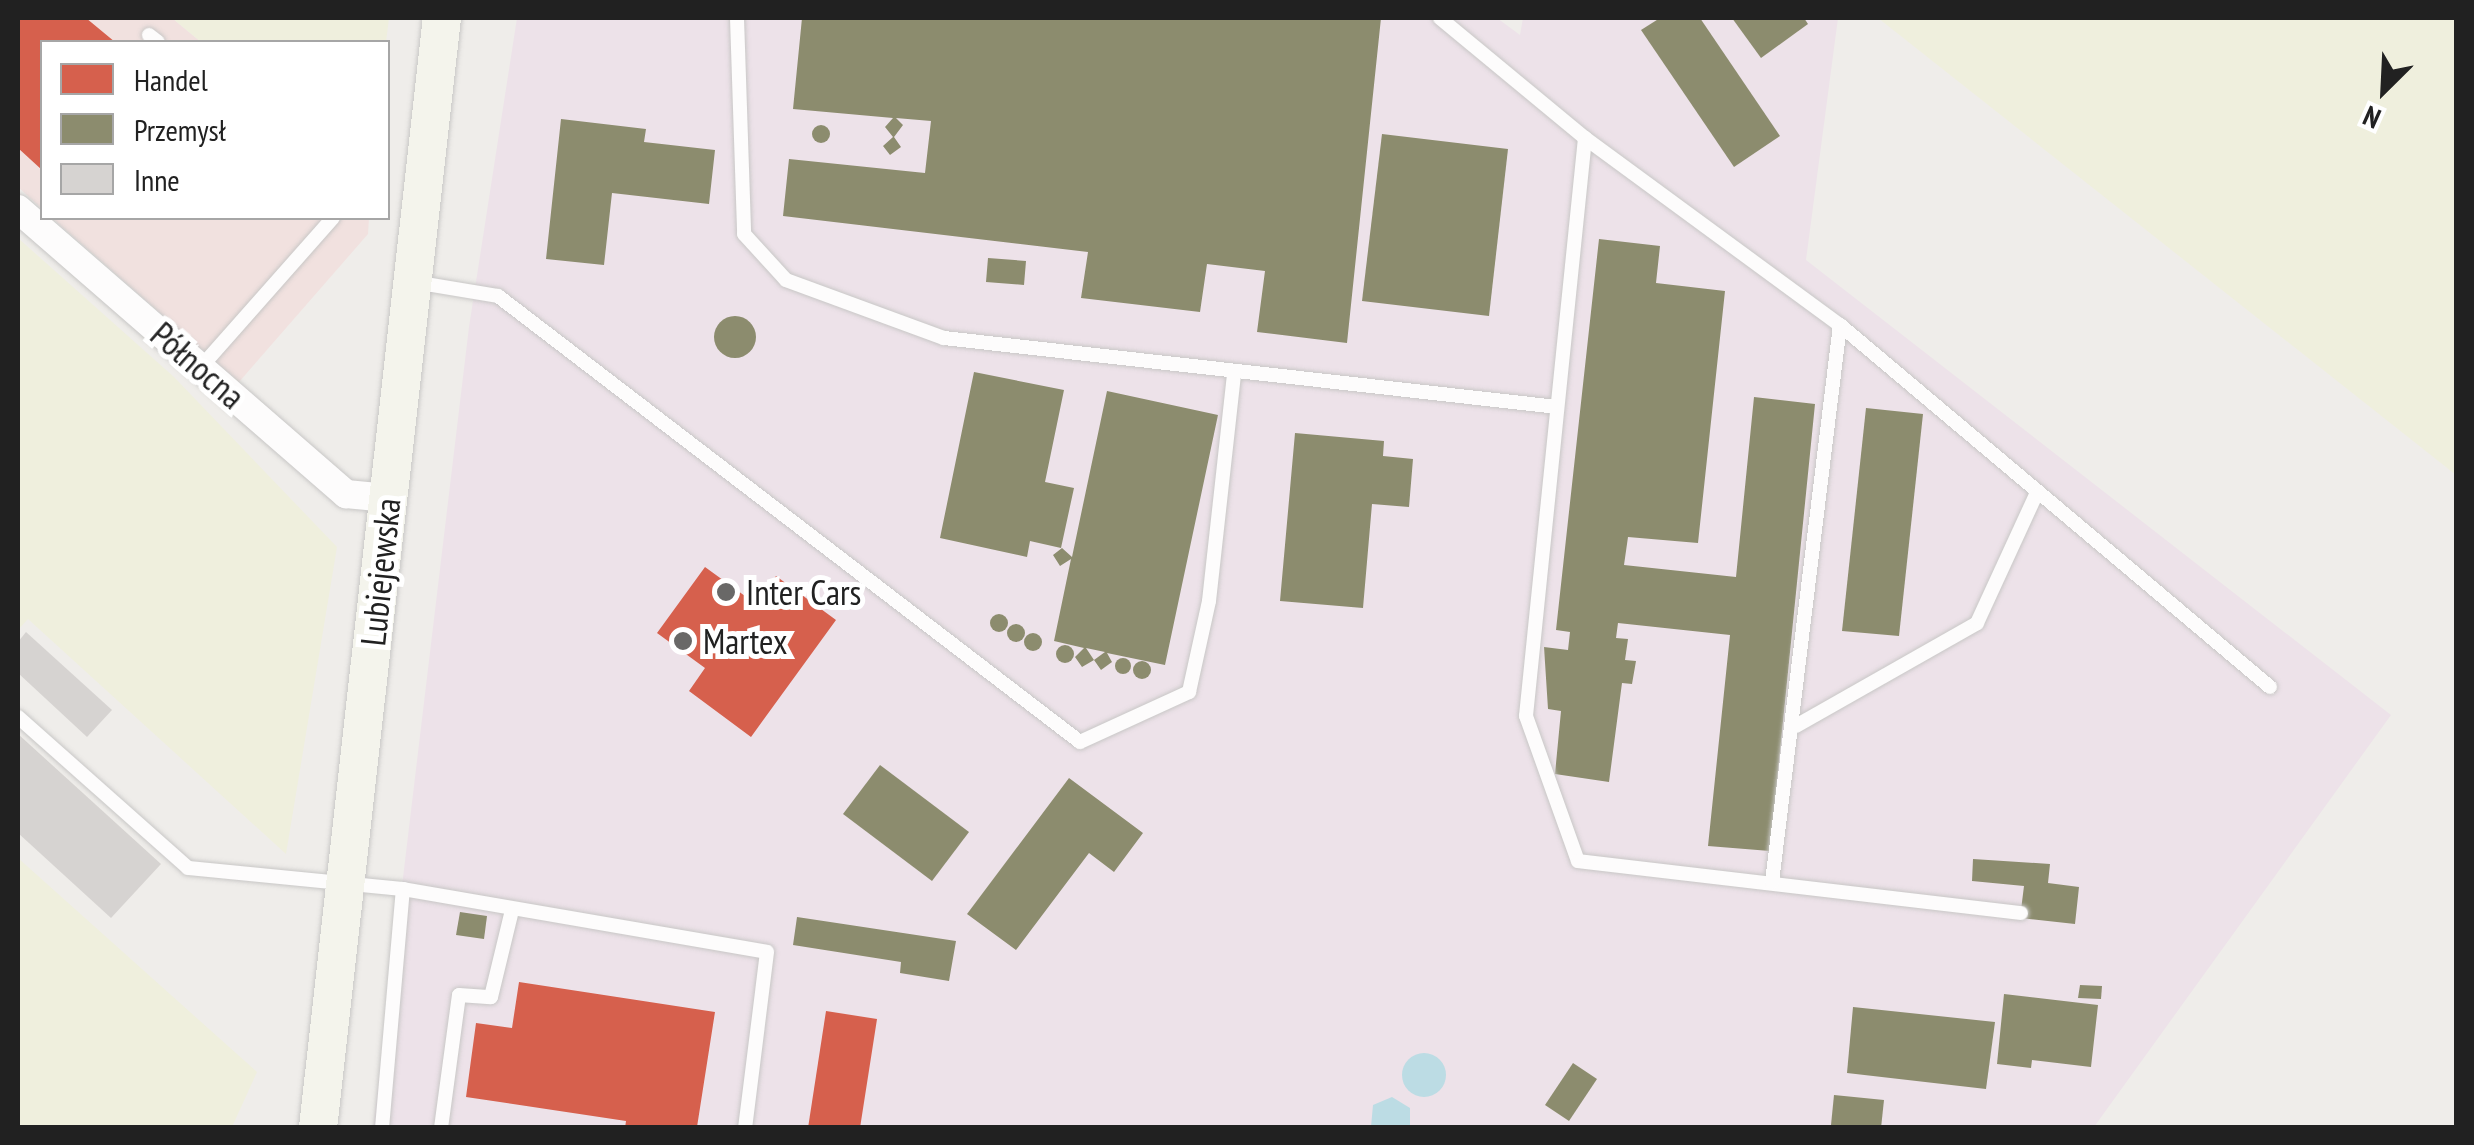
<!DOCTYPE html>
<html>
<head>
<meta charset="utf-8">
<style>
	body { margin:0 }
	#map { position:relative; width:2474px; height:1145px; overflow:hidden; background:#efedea; font-family:"PT Sans Narrow",sans-serif }
	div>[style] { position:absolute }
	.commercial>* { inset:0; background:#f1e1df }
	.industrial>* { inset:0; background:#ede2e9 }
	.farmland>* { inset:0; background:#efefdd }
	.water>* { inset:0; background:#bcdce4 }
	.round { border-radius:50% }
	.shops>* { inset:0; background:#d6604d }
	.industry>* { inset:0; background:#8c8c6e }
	.building>* { inset:0; background:#d6d3d1 }
	.roads { filter:drop-shadow(0 0 2px #c8c7c6) drop-shadow(0 0 2px #c8c7c6) }
	.lane>* { height:14px; margin:-7px; padding:0 7px; transform-origin:7px; border-radius:7px; background:#fdfcfc }
	.street>* { height:28px; margin:-14px; padding:0 14px; transform-origin:14px; border-radius:14px; background:#fdfcfc }
	.secondary>* { height:38px; margin:-19px; padding:0 19px; transform-origin:19px; border-radius:19px; background:#f4f4ec }
	.dots>* { width:28px; height:28px; translate:-50% -50%; box-sizing:border-box; border:5px solid #fff; border-radius:50% }
	span { translate:-50% -50%; white-space:nowrap; text-align:center; line-height:1.15; -webkit-text-stroke:10px #fff; paint-order:stroke }
	.street-label { font-size:35px; color:#212121 }
	.poi-label { font-size:35px; color:#212121 }
	.left { translate:0 -50%; text-align:left }
	.frame { position:absolute; inset:0; border:20px solid #212121; pointer-events:none }
	.legend { position:absolute; left:40px; top:40px; width:350px; height:180px; box-sizing:border-box; background:#fff; border:2px solid #a6a6a6; margin:0; padding:12px 18px; list-style:none; font-size:30px; color:#212121 }
	.legend li { display:flex; align-items:center; gap:20px; height:50px }
	.legend b { width:50px; border:2px solid #a6a6a6 }
	.north { position:absolute; left:2334px; top:40px; width:100px; height:100px; -webkit-text-stroke:8px #fff; paint-order:stroke; rotate:204deg; font-size:28px; font-weight:700; line-height:40px; text-align:center; color:#212121 }
	.north::after { content:''; display:block; margin:auto; width:35px; height:45px; background:#212121; clip-path:polygon(50% 0,100% 100%,50% 72%,0 100%) }
</style>
</head>
<body>
<div id="map">
	<div class="commercial">
		<i style="clip-path:polygon(18px 18px,172px 18px,201px 42px,42px 42px,42px 209px,18px 187px)"></i>
		<i style="clip-path:polygon(52px 218px,369px 218px,368px 234px,239px 382px)"></i>
	</div>
	<div class="industrial">
		<i style="clip-path:polygon(517px 18px,1497px 18px,1520px 35px,1523px 18px,1838px 18px,1806px 260px,2391px 715px,2094px 1127px,373px 1128px,469px 327px)"></i>
	</div>
	<div class="farmland">
		<i style="clip-path:polygon(172px 18px,389px 18px,386px 42px,201px 42px)"></i>
		<i style="clip-path:polygon(1878px 18px,2456px 18px,2456px 475px)"></i>
		<i style="clip-path:polygon(18px 238px,174px 377px,337px 547px,286px 854px,28px 619px,18px 630px)"></i>
		<i style="clip-path:polygon(18px 858px,257px 1072px,232px 1127px,18px 1127px)"></i>
	</div>
	<div class="water">
		<i class="round" style="left:1402px;top:1053px;width:44px;height:44px"></i>
		<i style="clip-path:polygon(1392px 1097px,1410px 1108px,1410px 1127px,1371px 1127px,1373px 1105px)"></i>
	</div>
	<div class="shops">
		<i style="clip-path:polygon(18px 18px,86px 18px,115px 42px,42px 42px,42px 170px,18px 148px)"></i>
		<i style="clip-path:polygon(705px 567px,756px 604px,776px 576px,836px 620px,751px 737px,689px 691px,705px 668px,657px 633px)"></i>
		<i style="clip-path:polygon(519px 982px,715px 1012px,697px 1127px,625px 1128px,626px 1121px,466px 1097px,476px 1023px,512px 1028px)"></i>
		<i style="clip-path:polygon(826px 1011px,877px 1019px,860px 1128px,808px 1128px)"></i>
	</div>
	<div class="industry">
		<i style="clip-path:polygon(802px 18px,1381px 18px,1347px 343px,1257px 332px,1265px 271px,1207px 264px,1200px 312px,1081px 298px,1088px 252px,783px 216px,789px 159px,925px 173px,931px 121px,896px 118px,903px 125px,894px 137px,901px 147px,890px 155px,883px 146px,893px 137px,885px 127px,893px 118px,793px 109px)"></i>
		<i style="clip-path:polygon(1660px 18px,1700px 18px,1780px 136px,1734px 167px,1641px 30px)"></i>
		<i style="clip-path:polygon(1732px 18px,1804px 18px,1808px 24px,1761px 58px)"></i>
		<i style="clip-path:polygon(561px 119px,646px 129px,644px 142px,715px 150px,709px 204px,612px 193px,604px 265px,546px 259px)"></i>
		<i class="round" style="left:812px;top:125px;width:18px;height:18px"></i>
		<i style="clip-path:polygon(1382px 134px,1508px 149px,1489px 316px,1362px 301px)"></i>
		<i style="clip-path:polygon(1599px 239px,1660px 246px,1656px 283px,1725px 291px,1698px 543px,1628px 537px,1624px 565px,1736px 577px,1754px 397px,1815px 404px,1770px 851px,1708px 846px,1730px 635px,1618px 623px,1616px 638px,1628px 639px,1625px 660px,1636px 661px,1632px 684px,1622px 683px,1609px 782px,1555px 774px,1561px 711px,1548px 709px,1544px 647px,1568px 650px,1570px 632px,1556px 630px)"></i>
		<i style="clip-path:polygon(988px 258px,1026px 261px,1024px 285px,986px 282px)"></i>
		<i class="round" style="left:714px;top:316px;width:42px;height:42px"></i>
		<i style="clip-path:polygon(974px 372px,1064px 390px,1045px 482px,1074px 488px,1061px 548px,1030px 541px,1027px 557px,940px 538px)"></i>
		<i style="clip-path:polygon(1107px 391px,1218px 415px,1165px 665px,1107px 653px,1112px 662px,1101px 670px,1094px 660px,1105px 652px,1086px 648px,1094px 660px,1082px 667px,1075px 657px,1084px 648px,1054px 641px,1071px 559px,1060px 566px,1053px 555px,1062px 548px,1072px 557px)"></i>
		<i style="clip-path:polygon(1866px 408px,1923px 414px,1899px 636px,1842px 631px)"></i>
		<i style="clip-path:polygon(1295px 433px,1384px 441px,1383px 456px,1413px 459px,1409px 507px,1372px 504px,1363px 608px,1280px 601px)"></i>
		<i class="round" style="left:990px;top:614px;width:18px;height:18px"></i>
		<i class="round" style="left:1007px;top:624px;width:18px;height:18px"></i>
		<i class="round" style="left:1024px;top:633px;width:18px;height:18px"></i>
		<i class="round" style="left:1056px;top:645px;width:18px;height:18px"></i>
		<i class="round" style="left:1115px;top:658px;width:16px;height:16px"></i>
		<i class="round" style="left:1133px;top:661px;width:18px;height:18px"></i>
		<i style="clip-path:polygon(880px 765px,969px 832px,932px 881px,843px 814px)"></i>
		<i style="clip-path:polygon(1069px 778px,1143px 833px,1114px 872px,1089px 853px,1016px 950px,967px 914px)"></i>
		<i style="clip-path:polygon(1973px 859px,2050px 864px,2048px 883px,2079px 887px,2075px 924px,2020px 918px,2024px 886px,1972px 881px)"></i>
		<i style="clip-path:polygon(460px 912px,487px 916px,484px 939px,456px 935px)"></i>
		<i style="clip-path:polygon(797px 917px,956px 941px,949px 981px,900px 973px,901px 962px,793px 945px)"></i>
		<i style="clip-path:polygon(2080px 985px,2102px 986px,2101px 999px,2078px 998px)"></i>
		<i style="clip-path:polygon(2004px 994px,2098px 1005px,2091px 1067px,2032px 1060px,2031px 1068px,1997px 1064px)"></i>
		<i style="clip-path:polygon(1853px 1007px,1995px 1022px,1986px 1089px,1847px 1073px)"></i>
		<i style="clip-path:polygon(1573px 1063px,1597px 1079px,1569px 1121px,1545px 1105px)"></i>
		<i style="clip-path:polygon(1834px 1095px,1884px 1100px,1881px 1128px,1831px 1125px)"></i>
	</div>
	<div class="building">
		<i style="clip-path:polygon(26px 632px,112px 710px,87px 737px,18px 673px,18px 642px)"></i>
		<i style="clip-path:polygon(18px 734px,161px 864px,111px 918px,18px 833px)"></i>
	</div>
	<div class="roads">
		<div class="lane">
			<i style="left:737px;top:18px;width:216px;rotate:88.1deg"></i>
			<i style="left:744px;top:234px;width:62px;rotate:47.6deg"></i>
			<i style="left:786px;top:280px;width:168px;rotate:20.2deg"></i>
			<i style="left:944px;top:338px;width:617px;rotate:6.42deg"></i>
			<i style="left:1440px;top:18px;width:188px;rotate:39.6deg"></i>
			<i style="left:1585px;top:138px;width:316px;rotate:36.3deg"></i>
			<i style="left:1840px;top:325px;width:562px;rotate:40.09deg"></i>
			<i style="left:149px;top:35px;width:11px;rotate:38deg"></i>
			<i style="left:1585px;top:138px;width:581px;rotate:95.83deg"></i>
			<i style="left:1526px;top:716px;width:154px;rotate:70.3deg"></i>
			<i style="left:1578px;top:861px;width:446px;rotate:6.7deg"></i>
			<i style="left:414px;top:282px;width:85px;rotate:9.5deg"></i>
			<i style="left:498px;top:296px;width:733px;rotate:37.46deg"></i>
			<i style="left:1080px;top:742px;width:120px;rotate:-24.6deg"></i>
			<i style="left:1189px;top:692px;width:93px;rotate:-77.6deg"></i>
			<i style="left:1209px;top:601px;width:227px;rotate:-83.7deg"></i>
			<i style="left:201px;top:367px;width:199px;rotate:-48.5deg"></i>
			<i style="left:18px;top:717px;width:227px;rotate:41.6deg"></i>
			<i style="left:188px;top:868px;width:216px;rotate:5.6deg"></i>
			<i style="left:403px;top:889px;width:369px;rotate:9.8deg"></i>
			<i style="left:767px;top:952px;width:177px;rotate:97.1deg"></i>
			<i style="left:1796px;top:726px;width:208px;rotate:-29.6deg"></i>
			<i style="left:1977px;top:623px;width:141px;rotate:-65.3deg"></i>
			<i style="left:1772px;top:882px;width:561px;rotate:-83.04deg"></i>
			<i style="left:382px;top:1128px;width:240px;rotate:-85deg"></i>
			<i style="left:441px;top:1128px;width:134px;rotate:-82.3deg"></i>
			<i style="left:459px;top:995px;width:32px;rotate:4deg"></i>
			<i style="left:491px;top:997px;width:89px;rotate:-76.4deg"></i>
		</div>
		<div class="street">
			<i style="left:18px;top:209px;width:435px;rotate:41deg"></i>
			<i style="left:346px;top:494px;width:42px;rotate:5.4deg"></i>
		</div>
		<div class="secondary">
			<i style="left:318px;top:1128px;width:1117px;rotate:-83.63deg"></i>
		</div>
	</div>
	<div class="dots">
		<i style="left:726px;top:592px;background:#696867"></i>
		<i style="left:683px;top:641px;background:#696867"></i>
	</div>
	<div class="street-label">
		<span style="left:198px;top:365px;rotate:41deg">Północna</span>
		<span style="left:380px;top:572px;rotate:-84deg">Lubiejewska</span>
	</div>
	<div class="poi-label">
		<span class="left" style="left:746px;top:592px">Inter Cars</span>
		<span class="left" style="left:703px;top:641px">Martex</span>
	</div>
	<div class="frame"></div>
	<ul class="legend">
	<li><b style="height:28px;background:#d6604d"></b>Handel</li>
	<li><b style="height:28px;background:#8c8c6e"></b>Przemysł</li>
	<li><b style="height:28px;background:#d6d3d1"></b>Inne</li>
	</ul>
	<div class="north">N</div>
</div>
</body>
</html>
